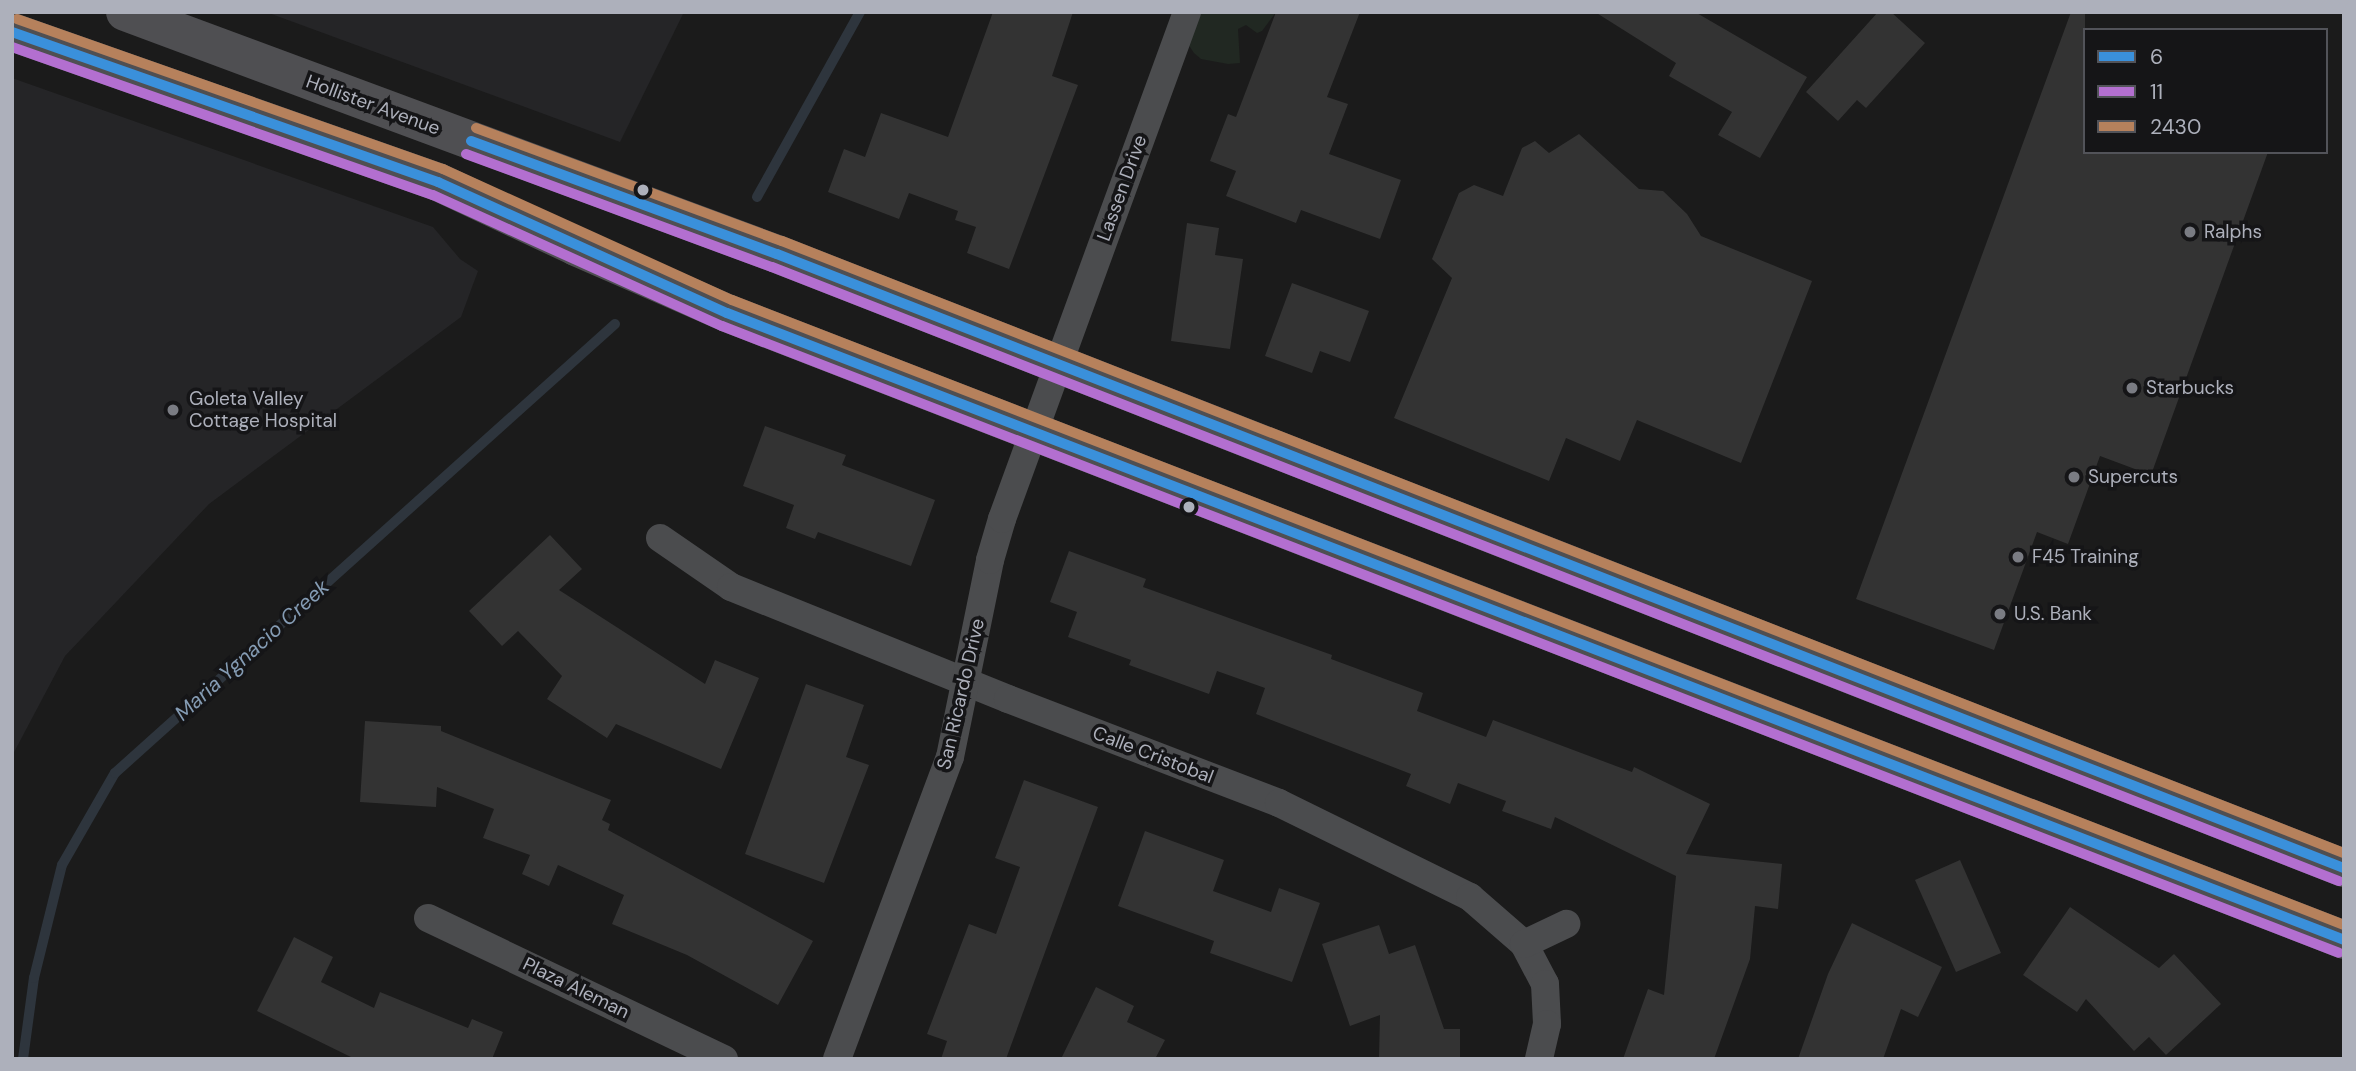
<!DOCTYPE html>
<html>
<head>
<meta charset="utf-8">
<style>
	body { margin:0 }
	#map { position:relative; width:2356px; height:1071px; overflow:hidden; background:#1b1b1b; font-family:"DM Sans",sans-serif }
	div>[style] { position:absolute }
	.built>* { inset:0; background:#252527 }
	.green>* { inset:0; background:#212822 }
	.stream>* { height:10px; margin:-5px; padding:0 5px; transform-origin:5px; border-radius:5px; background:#2e353d }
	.building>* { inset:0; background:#333 }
	.minor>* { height:28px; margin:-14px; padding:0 14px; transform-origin:14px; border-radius:14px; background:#4b4c4e }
	.secondary>* { height:38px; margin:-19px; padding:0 19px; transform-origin:19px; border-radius:19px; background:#4f4f52 }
	.bus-1>* { height:10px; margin:-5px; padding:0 5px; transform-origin:5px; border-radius:5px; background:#3a90db }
	.bus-2>* { height:10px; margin:-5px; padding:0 5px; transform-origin:5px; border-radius:5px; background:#b36fd0 }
	.bus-3>* { height:10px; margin:-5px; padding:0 5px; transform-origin:5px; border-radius:5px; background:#b6815c }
	.dots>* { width:19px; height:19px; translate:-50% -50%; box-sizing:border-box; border:4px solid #151517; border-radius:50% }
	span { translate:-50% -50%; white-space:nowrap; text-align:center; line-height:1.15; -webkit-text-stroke:7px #151517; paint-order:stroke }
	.street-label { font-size:19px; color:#adb0bb }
	.poi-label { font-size:19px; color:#adb0bb }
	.left { translate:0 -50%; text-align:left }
	.water-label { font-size:21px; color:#859cb4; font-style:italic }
	.frame { position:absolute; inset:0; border:14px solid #adb0bb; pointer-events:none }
	.legend { position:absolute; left:2083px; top:28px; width:245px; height:126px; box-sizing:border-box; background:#151517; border:2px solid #525359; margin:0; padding:9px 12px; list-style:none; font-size:21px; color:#adb0bb }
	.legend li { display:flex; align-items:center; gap:14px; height:35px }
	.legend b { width:35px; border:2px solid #525359 }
</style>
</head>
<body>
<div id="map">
	<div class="built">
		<i style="clip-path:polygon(266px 12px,684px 12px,620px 142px)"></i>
		<i style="clip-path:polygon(12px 78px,433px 227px,460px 259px,478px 271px,461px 317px,209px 504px,65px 656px,12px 756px)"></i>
	</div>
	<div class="green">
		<i style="clip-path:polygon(1196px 12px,1276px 12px,1262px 31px,1257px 33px,1246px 25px,1238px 29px,1240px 63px,1228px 64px,1201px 59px,1194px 53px,1186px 41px)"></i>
	</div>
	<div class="stream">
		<i style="left:757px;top:197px;width:212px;rotate:-60.9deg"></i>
		<i style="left:23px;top:1059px;width:82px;rotate:-82.3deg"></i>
		<i style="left:34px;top:978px;width:116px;rotate:-76.1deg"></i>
		<i style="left:62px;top:865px;width:106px;rotate:-60.1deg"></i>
		<i style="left:115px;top:773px;width:672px;rotate:-41.92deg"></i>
	</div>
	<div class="building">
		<i style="clip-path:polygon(993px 12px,1073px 12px,1052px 76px,1078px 85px,1009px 269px,967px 253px,976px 227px,955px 220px,958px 211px,909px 193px,899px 219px,828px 192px,844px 149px,865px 157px,881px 113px,948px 137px)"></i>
		<i style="clip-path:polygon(1276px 12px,1360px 12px,1327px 97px,1348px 104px,1329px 154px,1401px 180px,1380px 239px,1301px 210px,1296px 223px,1226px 196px,1236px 171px,1210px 161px,1228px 114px,1236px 117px)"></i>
		<i style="clip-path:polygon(1595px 12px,1695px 12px,1807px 77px,1760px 158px,1718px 135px,1732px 112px,1669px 76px,1676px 63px)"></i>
		<i style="clip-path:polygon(1878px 12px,1891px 12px,1925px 43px,1866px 108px,1857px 100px,1838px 121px,1806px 92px)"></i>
		<i style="clip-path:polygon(2071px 12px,2085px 12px,2085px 152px,2268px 152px,2151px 475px,2100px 456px,2068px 544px,2037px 532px,1994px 650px,1856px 599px)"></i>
		<i style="clip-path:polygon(1579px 134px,1639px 189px,1663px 191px,1687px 214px,1701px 236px,1812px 281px,1741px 463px,1637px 420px,1620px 461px,1566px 438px,1549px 481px,1394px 418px,1452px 278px,1432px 259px,1459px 193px,1474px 185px,1503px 196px,1522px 148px,1535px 141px,1549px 153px)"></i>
		<i style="clip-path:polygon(1187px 223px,1219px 228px,1215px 255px,1243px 259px,1230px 349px,1171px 341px)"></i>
		<i style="clip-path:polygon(1292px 283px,1369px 311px,1350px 362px,1320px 351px,1312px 373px,1265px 356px)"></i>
		<i style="clip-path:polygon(765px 426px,846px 455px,842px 465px,935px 500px,911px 566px,818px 532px,815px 539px,786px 528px,794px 505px,743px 486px)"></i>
		<i style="clip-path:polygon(550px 535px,582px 569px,559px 590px,705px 684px,715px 660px,759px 678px,721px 769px,616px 724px,607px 738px,547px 699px,562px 676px,518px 631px,502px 646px,469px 611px)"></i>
		<i style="clip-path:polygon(1069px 551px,1146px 579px,1143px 587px,1332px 655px,1331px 659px,1423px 693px,1417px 711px,1486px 737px,1493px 720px,1632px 772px,1634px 767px,1710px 804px,1686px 854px,1782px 864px,1778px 909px,1755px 906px,1750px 959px,1714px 1059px,1623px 1059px,1648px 989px,1664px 995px,1676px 876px,1555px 817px,1551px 829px,1502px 811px,1506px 801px,1458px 783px,1450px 804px,1406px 786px,1411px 774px,1256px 714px,1265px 688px,1217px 671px,1209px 694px,1129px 665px,1131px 660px,1068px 637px,1077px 612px,1050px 602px)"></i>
		<i style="clip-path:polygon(806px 684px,864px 705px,846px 757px,869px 765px,824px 883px,745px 854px)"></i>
		<i style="clip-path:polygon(365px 721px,441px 726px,441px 731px,611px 800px,602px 820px,610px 824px,608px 830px,813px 941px,778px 1005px,687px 955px,612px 924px,624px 895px,558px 865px,549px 886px,522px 874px,530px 855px,483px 838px,494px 809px,437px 787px,436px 807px,360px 802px)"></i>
		<i style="clip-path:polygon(1024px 780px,1098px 807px,1006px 1059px,941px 1059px,947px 1041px,927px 1034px,969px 924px,996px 934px,1020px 867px,995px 858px)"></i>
		<i style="clip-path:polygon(1145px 831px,1224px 860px,1213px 891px,1271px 912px,1279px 888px,1320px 903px,1292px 982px,1210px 953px,1214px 941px,1118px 906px)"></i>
		<i style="clip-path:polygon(1960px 860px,2001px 953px,1956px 972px,1915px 880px)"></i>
		<i style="clip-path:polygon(2070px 907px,2159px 968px,2174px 954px,2221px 1004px,2166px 1055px,2149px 1037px,2134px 1051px,2086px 999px,2077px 1012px,2023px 975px)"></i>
		<i style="clip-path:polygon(1852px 923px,1942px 967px,1918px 1017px,1901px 1009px,1883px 1059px,1798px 1059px,1828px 974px)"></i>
		<i style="clip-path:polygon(1379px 925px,1389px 954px,1415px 945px,1444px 1029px,1460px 1029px,1460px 1059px,1379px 1059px,1380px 1015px,1350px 1026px,1322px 944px)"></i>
		<i style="clip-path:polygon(294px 937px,333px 957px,321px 982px,374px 1008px,380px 992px,468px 1028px,472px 1019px,503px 1032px,492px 1059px,355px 1059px,257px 1011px)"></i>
		<i style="clip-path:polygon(1096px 987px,1134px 1006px,1127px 1022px,1165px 1040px,1155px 1059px,1061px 1059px)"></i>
	</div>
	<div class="minor">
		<i style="left:660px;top:538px;width:86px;rotate:34.6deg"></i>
		<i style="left:731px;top:587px;width:299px;rotate:22deg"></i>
		<i style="left:1008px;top:699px;width:290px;rotate:21deg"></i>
		<i style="left:1279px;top:803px;width:213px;rotate:26.2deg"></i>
		<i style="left:1470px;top:897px;width:72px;rotate:41deg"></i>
		<i style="left:1524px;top:944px;width:45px;rotate:62.3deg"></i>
		<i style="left:1545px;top:984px;width:40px;rotate:87.1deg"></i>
		<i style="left:1547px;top:1024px;width:36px;rotate:103deg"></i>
		<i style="left:428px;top:918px;width:328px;rotate:25.5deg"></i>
		<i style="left:1524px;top:944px;width:47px;rotate:-25.5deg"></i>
		<i style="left:837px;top:1059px;width:322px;rotate:-69.5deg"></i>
		<i style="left:950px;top:757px;width:201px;rotate:-78.5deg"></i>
		<i style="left:990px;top:560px;width:43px;rotate:-73.7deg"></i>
		<i style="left:1002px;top:519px;width:540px;rotate:-69.95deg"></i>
	</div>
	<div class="secondary">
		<i style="left:125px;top:12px;width:695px;rotate:20.36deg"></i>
		<i style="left:777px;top:254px;width:1683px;rotate:21.4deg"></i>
		<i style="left:12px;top:32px;width:452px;rotate:19.4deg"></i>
		<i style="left:438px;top:182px;width:153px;rotate:25.2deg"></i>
		<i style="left:576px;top:247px;width:165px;rotate:23.6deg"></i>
		<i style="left:727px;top:313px;width:1734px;rotate:21.19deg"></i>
	</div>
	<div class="bus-1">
		<i style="left:12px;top:32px;width:452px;rotate:19.4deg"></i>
		<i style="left:438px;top:182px;width:317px;rotate:24.4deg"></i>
		<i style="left:727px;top:313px;width:1734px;rotate:21.19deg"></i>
		<i style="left:471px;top:141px;width:326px;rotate:20.3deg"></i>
		<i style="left:777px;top:254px;width:1683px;rotate:21.4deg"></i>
	</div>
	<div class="bus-2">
		<i style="left:12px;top:47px;width:446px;rotate:19.4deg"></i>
		<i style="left:433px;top:195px;width:317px;rotate:24.4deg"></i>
		<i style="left:722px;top:326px;width:1734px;rotate:21.19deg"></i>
		<i style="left:466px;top:154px;width:326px;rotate:20.3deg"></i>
		<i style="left:772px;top:267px;width:1683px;rotate:21.4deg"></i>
	</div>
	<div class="bus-3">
		<i style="left:17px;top:19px;width:452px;rotate:19.4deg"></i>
		<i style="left:443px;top:169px;width:317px;rotate:24.4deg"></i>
		<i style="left:732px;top:300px;width:1729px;rotate:21.19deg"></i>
		<i style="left:476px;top:128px;width:326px;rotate:20.3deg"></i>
		<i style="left:782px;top:241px;width:1678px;rotate:21.4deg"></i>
	</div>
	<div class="dots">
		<i style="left:643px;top:190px;background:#adb0bb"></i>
		<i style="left:2190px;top:232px;background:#7a7c83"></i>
		<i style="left:2132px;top:388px;background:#7a7c83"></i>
		<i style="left:173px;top:410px;background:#7a7c83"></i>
		<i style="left:2074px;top:477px;background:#7a7c83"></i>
		<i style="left:1189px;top:507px;background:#adb0bb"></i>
		<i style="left:2018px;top:557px;background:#7a7c83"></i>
		<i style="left:2000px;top:614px;background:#7a7c83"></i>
	</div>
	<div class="street-label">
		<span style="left:373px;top:105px;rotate:20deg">Hollister Avenue</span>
		<span style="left:1122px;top:188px;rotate:-70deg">Lassen Drive</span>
		<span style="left:961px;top:694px;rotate:-77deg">San Ricardo Drive</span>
		<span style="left:1153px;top:755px;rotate:21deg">Calle Cristobal</span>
		<span style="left:576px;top:988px;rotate:26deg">Plaza Aleman</span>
	</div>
	<div class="poi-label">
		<span class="left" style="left:2204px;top:232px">Ralphs</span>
		<span class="left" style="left:2146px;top:388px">Starbucks</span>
		<span class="left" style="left:189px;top:410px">Goleta Valley<br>Cottage Hospital</span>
		<span class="left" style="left:2088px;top:477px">Supercuts</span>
		<span class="left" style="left:2032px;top:557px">F45 Training</span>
		<span class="left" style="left:2014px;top:614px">U.S. Bank</span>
	</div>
	<div class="water-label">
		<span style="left:252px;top:650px;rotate:-42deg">Maria Ygnacio Creek</span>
	</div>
	<div class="frame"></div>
	<ul class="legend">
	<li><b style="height:9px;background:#3a90db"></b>6</li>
	<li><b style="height:9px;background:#b36fd0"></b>11</li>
	<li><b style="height:9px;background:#b6815c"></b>2430</li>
	</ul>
</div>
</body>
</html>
